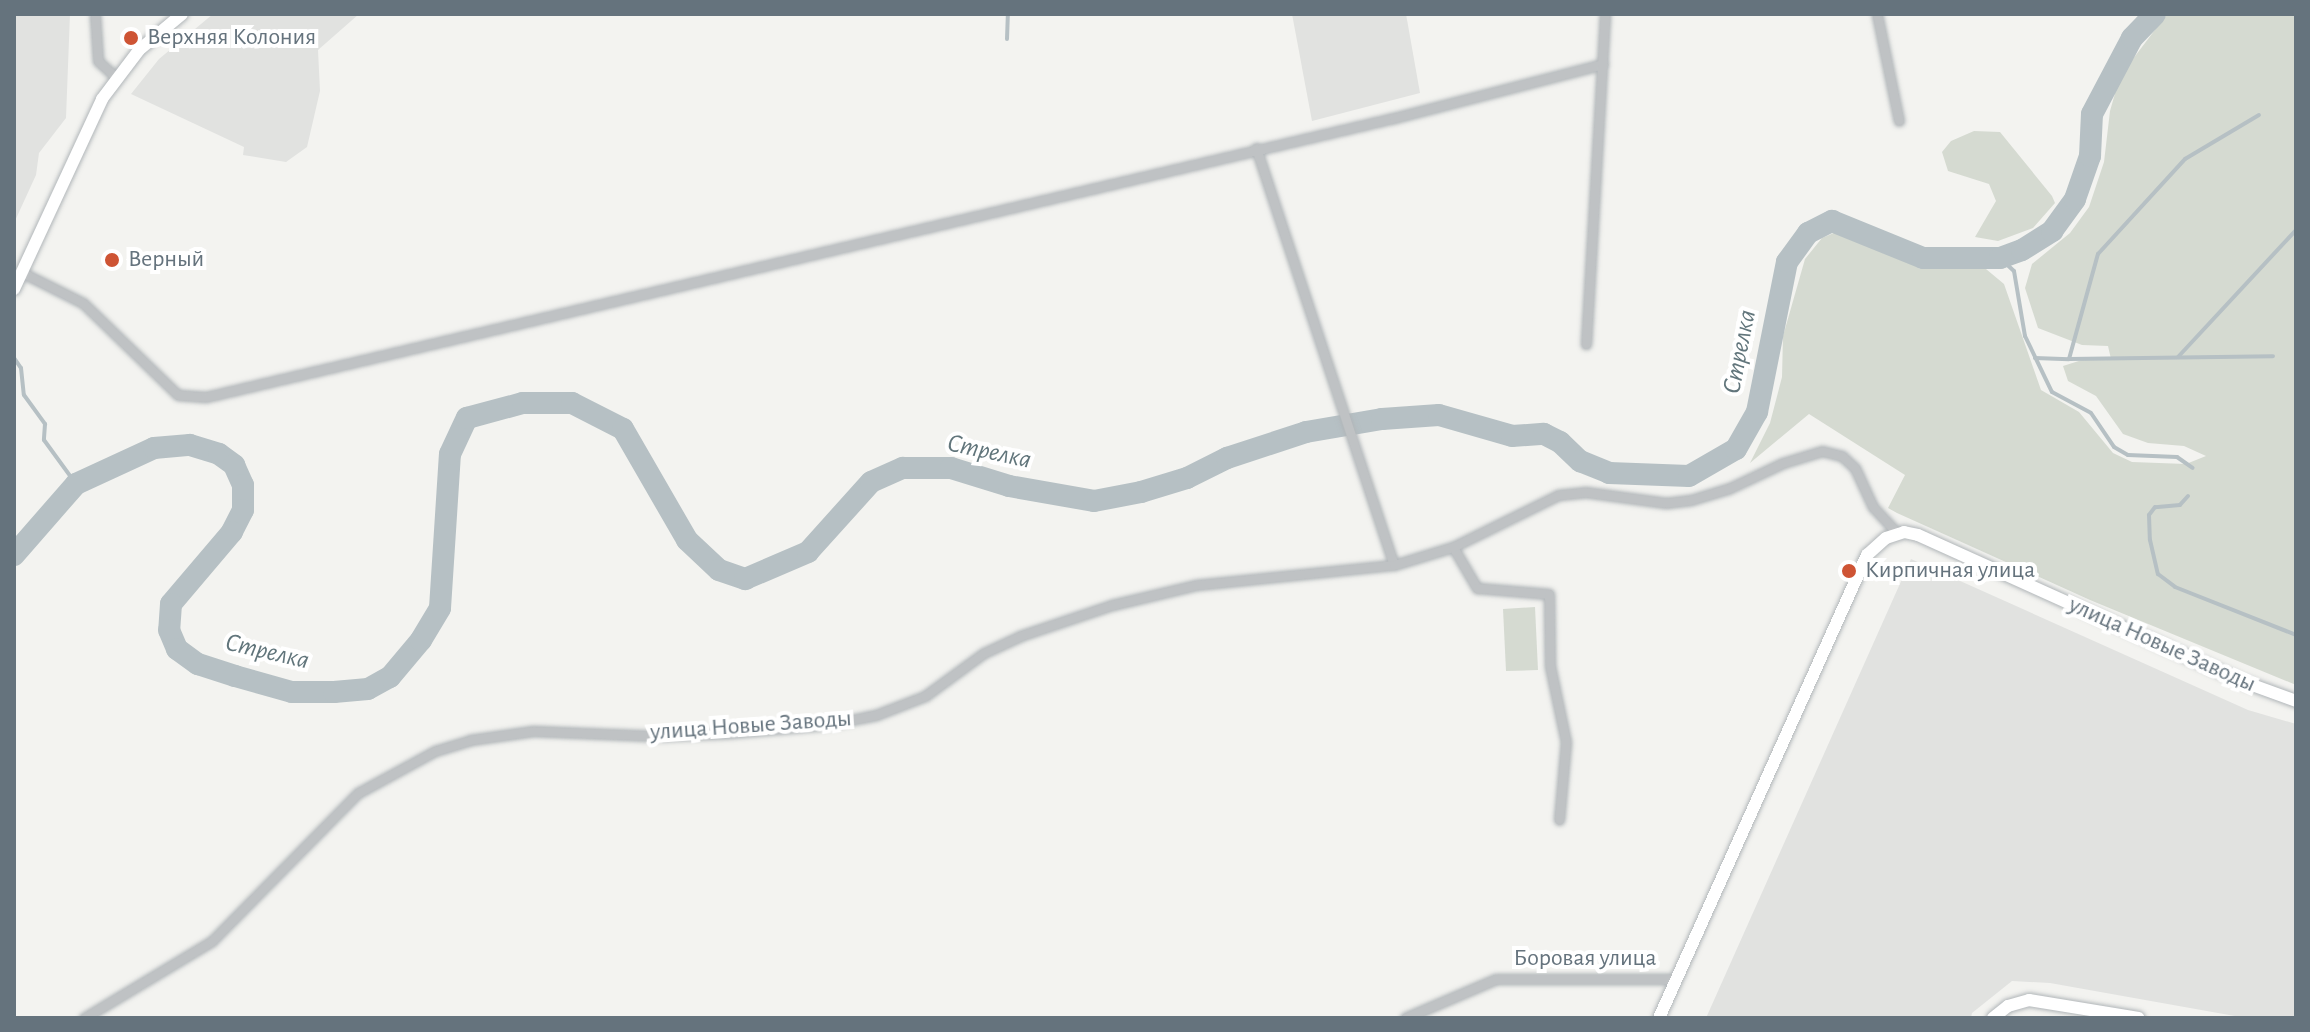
<!DOCTYPE html>
<html>
<head>
<meta charset="utf-8">
<style>
	body { margin:0 }
	#map { position:relative; width:2310px; height:1032px; overflow:hidden; background:#f3f3f0; font-family:"Alegreya Sans",sans-serif }
	div>[style] { position:absolute }
	.built>* { inset:0; background:#e1e2e0 }
	.green>* { inset:0; background:#d5dad1 }
	.stream>* { height:4px; margin:-2px; padding:0 2px; transform-origin:2px; border-radius:2px; background:#b6c0c4 }
	.river>* { height:22px; margin:-11px; padding:0 11px; transform-origin:11px; border-radius:11px; background:#b6c0c4 }
	.roads { filter:drop-shadow(0 0 2px #b1b6b9) drop-shadow(0 0 2px #b1b6b9) }
	.street>* { height:9px; margin:-4.5px; padding:0 4.5px; transform-origin:4.5px; border-radius:4.5px; background:#bfc2c4 }
	.secondary>* { height:12px; margin:-6px; padding:0 6px; transform-origin:6px; border-radius:6px; background:#fff }
	.dots>* { width:22px; height:22px; translate:-50% -50%; box-sizing:border-box; border:4px solid #fff; border-radius:50% }
	span { translate:-50% -50%; white-space:nowrap; text-align:center; line-height:1.15; -webkit-text-stroke:8px #fff; paint-order:stroke }
	.poi-label { font-size:24px; color:#65737d }
	.left { translate:0 -50%; text-align:left }
	.street-label { font-size:24px; color:#65737d }
	.water-label { font-size:26px; color:#61757b; font-style:italic }
	.frame { position:absolute; inset:0; border:16px solid #65737d; pointer-events:none }
</style>
</head>
<body>
<div id="map">
	<div class="built">
		<i style="clip-path:polygon(14px 14px,70px 14px,66px 118px,39px 153px,36px 175px,14px 223px)"></i>
		<i style="clip-path:polygon(213px 14px,359px 14px,318px 50px,320px 91px,307px 147px,286px 162px,243px 155px,244px 147px,131px 94px,159px 59px)"></i>
		<i style="clip-path:polygon(1292px 14px,1406px 14px,1420px 93px,1312px 121px)"></i>
		<i style="clip-path:polygon(1911px 559px,2248px 710px,2296px 724px,2296px 1018px,2246px 1018px,2050px 983px,2012px 981px,1972px 1013px,1971px 1018px,1706px 1018px)"></i>
	</div>
	<div class="green">
		<i style="clip-path:polygon(2167px 14px,2296px 14px,2296px 685px,2090px 600px,1897px 513px,1888px 508px,1905px 475px,1809px 414px,1750px 463px,1770px 423px,1782px 377px,1783px 336px,1805px 259px,1822px 238px,1836px 232px,1899px 255px,1920px 269px,1953px 262px,1986px 269px,2004px 284px,2041px 390px,2079px 412px,2113px 453px,2132px 462px,2186px 464px,2206px 456px,2184px 446px,2148px 443px,2123px 434px,2096px 396px,2068px 381px,2063px 366px,2082px 360px,2111px 359px,2108px 346px,2082px 345px,2038px 328px,2025px 288px,2032px 264px,2070px 233px,2089px 207px,2104px 162px,2110px 111px,2120px 76px)"></i>
		<i style="clip-path:polygon(1974px 131px,2000px 132px,2052px 196px,2055px 203px,2033px 228px,1998px 241px,1975px 237px,1996px 201px,1989px 184px,1948px 171px,1942px 152px,1951px 141px)"></i>
		<i style="clip-path:polygon(1535px 607px,1538px 670px,1506px 671px,1503px 609px)"></i>
	</div>
	<div class="stream">
		<i style="left:1007px;top:39px;width:25px;rotate:-88deg"></i>
		<i style="left:2000px;top:258px;width:19px;rotate:43deg"></i>
		<i style="left:2014px;top:271px;width:66px;rotate:80.4deg"></i>
		<i style="left:2025px;top:336px;width:62px;rotate:64.3deg"></i>
		<i style="left:2052px;top:392px;width:44px;rotate:28.3deg"></i>
		<i style="left:2091px;top:413px;width:41px;rotate:55.9deg"></i>
		<i style="left:2114px;top:447px;width:16px;rotate:30deg"></i>
		<i style="left:2128px;top:455px;width:49px;rotate:2.3deg"></i>
		<i style="left:2177px;top:457px;width:19px;rotate:35deg"></i>
		<i style="left:2178px;top:357px;width:173px;rotate:-47.1deg"></i>
		<i style="left:14px;top:358px;width:12px;rotate:55deg"></i>
		<i style="left:21px;top:368px;width:27px;rotate:84deg"></i>
		<i style="left:24px;top:395px;width:36px;rotate:54deg"></i>
		<i style="left:45px;top:424px;width:16px;rotate:94deg"></i>
		<i style="left:44px;top:440px;width:54px;rotate:54deg"></i>
		<i style="left:2035px;top:358px;width:34px;rotate:2deg"></i>
		<i style="left:2069px;top:359px;width:109px;rotate:-74.6deg"></i>
		<i style="left:2098px;top:254px;width:129px;rotate:-47.5deg"></i>
		<i style="left:2185px;top:159px;width:86px;rotate:-30.7deg"></i>
		<i style="left:2069px;top:359px;width:204px;rotate:-0.8deg"></i>
		<i style="left:2188px;top:496px;width:12px;rotate:132deg"></i>
		<i style="left:2180px;top:505px;width:25px;rotate:175deg"></i>
		<i style="left:2155px;top:507px;width:10px;rotate:127deg"></i>
		<i style="left:2149px;top:515px;width:25px;rotate:88deg"></i>
		<i style="left:2150px;top:540px;width:35px;rotate:77deg"></i>
		<i style="left:2158px;top:574px;width:21px;rotate:37deg"></i>
		<i style="left:2175px;top:587px;width:130px;rotate:21.6deg"></i>
	</div>
	<div class="river">
		<i style="left:14px;top:555px;width:94px;rotate:-48.9deg"></i>
		<i style="left:76px;top:484px;width:86px;rotate:-24.8deg"></i>
		<i style="left:154px;top:448px;width:36px;rotate:-5deg"></i>
		<i style="left:190px;top:445px;width:30px;rotate:17deg"></i>
		<i style="left:219px;top:454px;width:19px;rotate:36deg"></i>
		<i style="left:234px;top:465px;width:22px;rotate:66deg"></i>
		<i style="left:243px;top:485px;width:25px;rotate:90deg"></i>
		<i style="left:243px;top:510px;width:25px;rotate:117deg"></i>
		<i style="left:232px;top:532px;width:94px;rotate:130.3deg"></i>
		<i style="left:171px;top:604px;width:26px;rotate:94deg"></i>
		<i style="left:169px;top:630px;width:21px;rotate:67deg"></i>
		<i style="left:177px;top:649px;width:26px;rotate:36deg"></i>
		<i style="left:198px;top:664px;width:39px;rotate:18deg"></i>
		<i style="left:235px;top:676px;width:59px;rotate:15.7deg"></i>
		<i style="left:292px;top:692px;width:42px"></i>
		<i style="left:334px;top:692px;width:34px;rotate:-5deg"></i>
		<i style="left:368px;top:689px;width:25px;rotate:-29deg"></i>
		<i style="left:390px;top:677px;width:48px;rotate:-50deg"></i>
		<i style="left:421px;top:640px;width:37px;rotate:-59deg"></i>
		<i style="left:440px;top:608px;width:154px;rotate:-86.3deg"></i>
		<i style="left:450px;top:454px;width:40px;rotate:-65deg"></i>
		<i style="left:467px;top:418px;width:58px;rotate:-15deg"></i>
		<i style="left:523px;top:403px;width:49px"></i>
		<i style="left:572px;top:403px;width:57px;rotate:27deg"></i>
		<i style="left:623px;top:429px;width:128px;rotate:60deg"></i>
		<i style="left:687px;top:540px;width:44px;rotate:43.2deg"></i>
		<i style="left:719px;top:570px;width:28px;rotate:19deg"></i>
		<i style="left:745px;top:579px;width:69px;rotate:-23.2deg"></i>
		<i style="left:808px;top:552px;width:94px;rotate:-48deg"></i>
		<i style="left:871px;top:482px;width:35px;rotate:-24deg"></i>
		<i style="left:903px;top:468px;width:48px"></i>
		<i style="left:951px;top:468px;width:61px;rotate:17.2deg"></i>
		<i style="left:1009px;top:486px;width:86px;rotate:10deg"></i>
		<i style="left:1094px;top:501px;width:48px;rotate:-10.8deg"></i>
		<i style="left:1141px;top:492px;width:48px;rotate:-16.9deg"></i>
		<i style="left:1187px;top:478px;width:45px;rotate:-26.6deg"></i>
		<i style="left:1227px;top:458px;width:83px;rotate:-18.2deg"></i>
		<i style="left:1306px;top:432px;width:77px;rotate:-9.7deg"></i>
		<i style="left:1382px;top:419px;width:57px;rotate:-4deg"></i>
		<i style="left:1439px;top:415px;width:76px;rotate:16deg"></i>
		<i style="left:1512px;top:436px;width:32px;rotate:-4deg"></i>
		<i style="left:1544px;top:434px;width:18px;rotate:27deg"></i>
		<i style="left:1560px;top:442px;width:28px;rotate:44deg"></i>
		<i style="left:1580px;top:461px;width:31px;rotate:22deg"></i>
		<i style="left:1609px;top:473px;width:80px;rotate:2.1deg"></i>
		<i style="left:1689px;top:476px;width:54px;rotate:-29.9deg"></i>
		<i style="left:1736px;top:449px;width:43px;rotate:-60.4deg"></i>
		<i style="left:1757px;top:412px;width:153px;rotate:-78.7deg"></i>
		<i style="left:1787px;top:262px;width:36px;rotate:-54deg"></i>
		<i style="left:1808px;top:233px;width:27px;rotate:-27deg"></i>
		<i style="left:1832px;top:221px;width:98px;rotate:22.1deg"></i>
		<i style="left:1923px;top:258px;width:77px"></i>
		<i style="left:2000px;top:258px;width:23px;rotate:-20deg"></i>
		<i style="left:2022px;top:250px;width:36px;rotate:-32deg"></i>
		<i style="left:2052px;top:231px;width:39px;rotate:-54deg"></i>
		<i style="left:2075px;top:199px;width:46px;rotate:-70.8deg"></i>
		<i style="left:2090px;top:156px;width:42px;rotate:-87.3deg"></i>
		<i style="left:2092px;top:114px;width:86px;rotate:-62.2deg"></i>
		<i style="left:2132px;top:38px;width:33px;rotate:-46deg"></i>
	</div>
	<div class="roads">
		<div class="street">
			<i style="left:95px;top:14px;width:47px;rotate:86.3deg"></i>
			<i style="left:98px;top:61px;width:24px;rotate:42deg"></i>
			<i style="left:1877px;top:14px;width:109px;rotate:78.4deg"></i>
			<i style="left:1256px;top:148px;width:439px;rotate:71.7deg"></i>
			<i style="left:23px;top:273px;width:67px;rotate:26.6deg"></i>
			<i style="left:83px;top:303px;width:132px;rotate:44.1deg"></i>
			<i style="left:178px;top:395px;width:28px;rotate:4deg"></i>
			<i style="left:206px;top:397px;width:1220px;rotate:-13.22deg"></i>
			<i style="left:1394px;top:118px;width:216px;rotate:-14.5deg"></i>
			<i style="left:1586px;top:344px;width:331px;rotate:-86.7deg"></i>
			<i style="left:1453px;top:547px;width:48px;rotate:59.7deg"></i>
			<i style="left:1477px;top:588px;width:72px;rotate:4.8deg"></i>
			<i style="left:1549px;top:594px;width:72px;rotate:89.2deg"></i>
			<i style="left:1550px;top:666px;width:78px;rotate:78.1deg"></i>
			<i style="left:1566px;top:742px;width:78px;rotate:95.1deg"></i>
			<i style="left:84px;top:1018px;width:149px;rotate:-31deg"></i>
			<i style="left:212px;top:941px;width:208px;rotate:-45.4deg"></i>
			<i style="left:358px;top:793px;width:88px;rotate:-28.6deg"></i>
			<i style="left:435px;top:751px;width:37px;rotate:-17deg"></i>
			<i style="left:470px;top:740px;width:64px;rotate:-8.1deg"></i>
			<i style="left:533px;top:731px;width:122px;rotate:2.3deg"></i>
			<i style="left:655px;top:736px;width:72px;rotate:-2.4deg"></i>
			<i style="left:727px;top:733px;width:104px;rotate:-4.9deg"></i>
			<i style="left:831px;top:724px;width:46px;rotate:-11.3deg"></i>
			<i style="left:876px;top:715px;width:53px;rotate:-21.2deg"></i>
			<i style="left:925px;top:696px;width:73px;rotate:-36.1deg"></i>
			<i style="left:984px;top:653px;width:40px;rotate:-25deg"></i>
			<i style="left:1020px;top:636px;width:97px;rotate:-18.6deg"></i>
			<i style="left:1112px;top:605px;width:86px;rotate:-13.4deg"></i>
			<i style="left:1196px;top:585px;width:199px;rotate:-5.8deg"></i>
			<i style="left:1394px;top:565px;width:62px;rotate:-17deg"></i>
			<i style="left:1453px;top:547px;width:117px;rotate:-26.3deg"></i>
			<i style="left:1558px;top:495px;width:27px;rotate:-6deg"></i>
			<i style="left:1585px;top:492px;width:82px;rotate:7.7deg"></i>
			<i style="left:1666px;top:503px;width:25px;rotate:-7deg"></i>
			<i style="left:1691px;top:500px;width:39px;rotate:-17deg"></i>
			<i style="left:1728px;top:489px;width:61px;rotate:-25.3deg"></i>
			<i style="left:1783px;top:463px;width:41px;rotate:-17.1deg"></i>
			<i style="left:1822px;top:451px;width:21px;rotate:14deg"></i>
			<i style="left:1842px;top:456px;width:18px;rotate:43deg"></i>
			<i style="left:1855px;top:468px;width:43px;rotate:65.2deg"></i>
			<i style="left:1873px;top:507px;width:35px;rotate:47deg"></i>
			<i style="left:1405px;top:1018px;width:99px;rotate:-23.2deg"></i>
			<i style="left:1496px;top:979px;width:181px"></i>
		</div>
		<div class="secondary">
			<i style="left:14px;top:289px;width:209px;rotate:-65.1deg"></i>
			<i style="left:102px;top:99px;width:61px;rotate:-52.9deg"></i>
			<i style="left:139px;top:50px;width:56px;rotate:-39.9deg"></i>
			<i style="left:1659px;top:1018px;width:508px;rotate:-65.81deg"></i>
			<i style="left:1867px;top:555px;width:25px;rotate:-42deg"></i>
			<i style="left:1886px;top:538px;width:19px;rotate:-18deg"></i>
			<i style="left:1904px;top:532px;width:14px;rotate:12deg"></i>
			<i style="left:1918px;top:535px;width:354px;rotate:24.3deg"></i>
			<i style="left:2241px;top:681px;width:59px;rotate:20deg"></i>
			<i style="left:1993px;top:1018px;width:19px;rotate:-39deg"></i>
			<i style="left:2008px;top:1006px;width:22px;rotate:-16deg"></i>
			<i style="left:2029px;top:1000px;width:111px;rotate:9.3deg"></i>
		</div>
	</div>
	<div class="dots">
		<i style="left:131px;top:38px;background:#ce5434"></i>
		<i style="left:112px;top:260px;background:#ce5434"></i>
		<i style="left:1849px;top:571px;background:#ce5434"></i>
	</div>
	<div class="poi-label">
		<span class="left" style="left:147px;top:38px">Верхняя Колония</span>
		<span class="left" style="left:128px;top:260px">Верный</span>
		<span class="left" style="left:1865px;top:571px">Кирпичная улица</span>
	</div>
	<div class="street-label">
		<span style="left:2162px;top:645px;rotate:24deg">улица Новые Заводы</span>
		<span style="left:751px;top:726px;rotate:-4deg">улица Новые Заводы</span>
		<span style="left:1585px;top:959px">Боровая улица</span>
	</div>
	<div class="water-label">
		<span style="left:1740px;top:352px;rotate:-79deg">Стрелка</span>
		<span style="left:989px;top:452px;rotate:12deg">Стрелка</span>
		<span style="left:267px;top:652px;rotate:13deg">Стрелка</span>
	</div>
	<div class="frame"></div>
</div>
</body>
</html>
